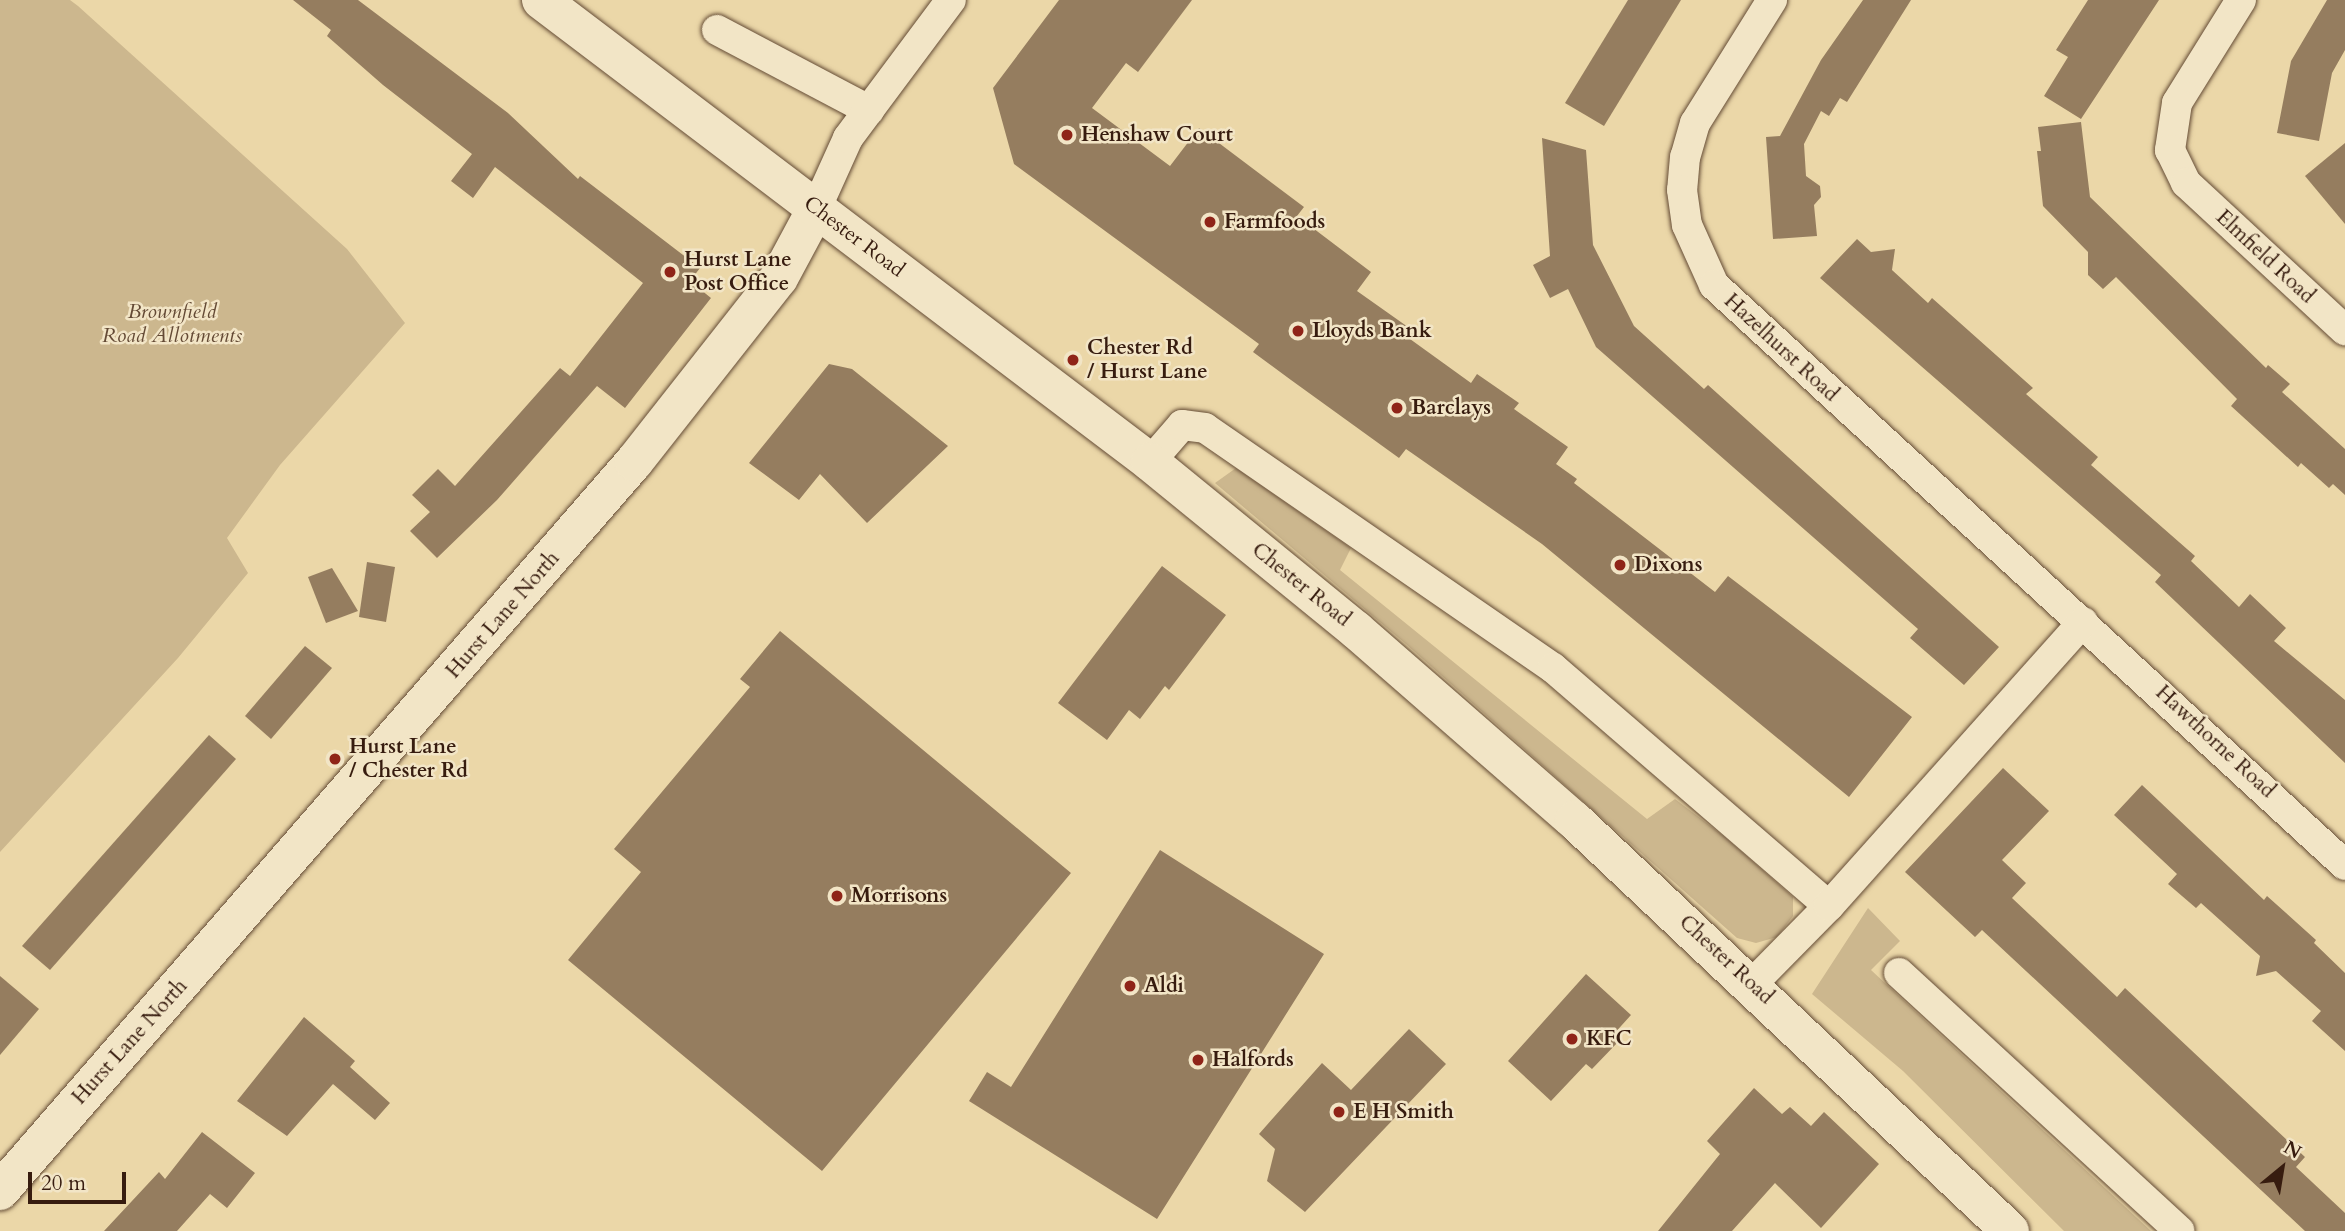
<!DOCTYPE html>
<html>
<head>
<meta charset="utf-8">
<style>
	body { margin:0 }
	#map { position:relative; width:2345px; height:1231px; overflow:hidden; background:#ebd7a8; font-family:Cardo,serif }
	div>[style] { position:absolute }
	.green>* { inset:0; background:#ccb78e }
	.building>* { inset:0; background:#957d5f }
	.roads { filter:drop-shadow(0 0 2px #644b35) drop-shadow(0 0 2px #644b35) }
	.minor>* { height:30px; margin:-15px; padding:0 15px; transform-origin:15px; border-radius:15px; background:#f2e5c6 }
	.tertiary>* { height:38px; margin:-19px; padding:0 19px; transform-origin:19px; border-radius:19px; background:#f2e5c6 }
	.secondary>* { height:38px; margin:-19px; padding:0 19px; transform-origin:19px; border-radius:19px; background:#f2e5c6 }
	.dots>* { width:19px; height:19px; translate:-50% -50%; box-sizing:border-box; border:4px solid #f2e5c6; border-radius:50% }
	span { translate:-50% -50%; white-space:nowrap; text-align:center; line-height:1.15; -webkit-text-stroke:5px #f2e5c6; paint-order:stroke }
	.poi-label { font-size:21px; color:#371c0f; font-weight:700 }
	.left { translate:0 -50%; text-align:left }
	.street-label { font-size:21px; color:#371c0f }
	.park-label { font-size:21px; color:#644a35; font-style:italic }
	.north { position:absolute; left:2247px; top:1133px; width:70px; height:70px; -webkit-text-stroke:5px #f2e5c6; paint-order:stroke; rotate:30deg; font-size:19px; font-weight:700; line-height:28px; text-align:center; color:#371c0f }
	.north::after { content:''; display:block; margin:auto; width:24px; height:32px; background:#371c0f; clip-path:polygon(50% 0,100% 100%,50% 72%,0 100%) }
	.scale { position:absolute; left:28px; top:1172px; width:98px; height:32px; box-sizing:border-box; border:4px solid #371c0f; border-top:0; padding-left:9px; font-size:21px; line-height:24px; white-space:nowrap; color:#371c0f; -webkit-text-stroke:5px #f2e5c6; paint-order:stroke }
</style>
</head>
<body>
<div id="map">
	<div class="green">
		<i style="clip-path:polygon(0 0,70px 0,78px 6px,347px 249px,405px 323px,280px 465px,227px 538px,248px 573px,178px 658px,0 852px)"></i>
		<i style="clip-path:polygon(1236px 468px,1351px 548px,1340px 570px,1647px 819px,1675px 799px,1726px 838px,1793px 897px,1793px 916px,1777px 937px,1756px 943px,1737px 938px,1406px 644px,1215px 483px)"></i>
		<i style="clip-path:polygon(1868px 908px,1900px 941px,1871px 970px,2151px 1231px,2064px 1231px,1903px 1071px,1812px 994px)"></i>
	</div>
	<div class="building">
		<i style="clip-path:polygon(293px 0,358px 0,508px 113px,578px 179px,580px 176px,700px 268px,690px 281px,711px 298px,625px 408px,597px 386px,497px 500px,437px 558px,410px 531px,430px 512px,412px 495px,438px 469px,455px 486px,560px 368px,570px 376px,643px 283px,495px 167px,473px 198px,451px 181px,472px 154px,383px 85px,327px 36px,331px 30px)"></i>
		<i style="clip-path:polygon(1059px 0,1192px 0,1138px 72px,1126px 63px,1092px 108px,1170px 166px,1199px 128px,1304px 207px,1297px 216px,1371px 272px,1357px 291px,1415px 332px,1410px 339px,1471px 383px,1477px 374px,1519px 403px,1514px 409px,1568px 447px,1556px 464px,1577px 479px,1574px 483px,1715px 592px,1728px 576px,1912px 717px,1849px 797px,1542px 544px,1406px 449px,1399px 458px,1291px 380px,1253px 352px,1259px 344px,1014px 164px,993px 88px)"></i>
		<i style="clip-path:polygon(1628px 0,1681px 0,1604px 126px,1565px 103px)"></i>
		<i style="clip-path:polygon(1863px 0,1911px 0,1847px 102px,1840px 98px,1829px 116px,1821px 111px,1804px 144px,1806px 176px,1820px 186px,1821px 197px,1814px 205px,1817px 236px,1773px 239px,1766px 137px,1780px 136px,1821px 60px)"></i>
		<i style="clip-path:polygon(2088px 0,2159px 0,2081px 119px,2044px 96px,2068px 57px,2056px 50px)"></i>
		<i style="clip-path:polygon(2327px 0,2345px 0,2345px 50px,2332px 73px,2319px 141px,2277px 133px,2291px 61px)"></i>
		<i style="clip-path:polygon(2081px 122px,2090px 197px,2266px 368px,2268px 365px,2290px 384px,2282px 392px,2345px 449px,2345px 495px,2333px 484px,2329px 488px,2301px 463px,2298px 467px,2231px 406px,2237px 399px,2116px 277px,2103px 289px,2088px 275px,2088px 252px,2043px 206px,2037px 151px,2041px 151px,2038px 127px)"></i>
		<i style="clip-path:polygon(1542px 138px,1586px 150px,1593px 245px,1634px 326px,1704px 389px,1708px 385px,1999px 647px,1964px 685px,1910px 638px,1918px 629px,1596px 347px,1568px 289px,1550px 298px,1533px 265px,1550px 256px)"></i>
		<i style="clip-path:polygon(2345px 143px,2345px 224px,2305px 176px)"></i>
		<i style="clip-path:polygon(1857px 239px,1871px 252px,1895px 249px,1892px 270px,1928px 303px,1932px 298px,2033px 388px,2026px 394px,2098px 457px,2091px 465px,2195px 556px,2191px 561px,2239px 607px,2250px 594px,2286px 628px,2274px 641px,2345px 700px,2345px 763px,2155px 582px,2161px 575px,1820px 278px)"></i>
		<i style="clip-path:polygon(829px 364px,852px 369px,948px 446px,867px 523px,820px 474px,799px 500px,749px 463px)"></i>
		<i style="clip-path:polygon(367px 562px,395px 567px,386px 622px,359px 617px)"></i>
		<i style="clip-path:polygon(1162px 566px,1226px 615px,1169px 690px,1165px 686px,1140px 719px,1129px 710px,1107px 740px,1058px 703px)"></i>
		<i style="clip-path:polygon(332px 568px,358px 611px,326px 623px,308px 577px)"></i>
		<i style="clip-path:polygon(780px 631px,1071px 873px,822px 1171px,568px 960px,641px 872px,614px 849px,750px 687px,740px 679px)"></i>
		<i style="clip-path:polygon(305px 646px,332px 668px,271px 739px,245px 716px)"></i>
		<i style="clip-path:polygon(209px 735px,236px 759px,50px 970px,22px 946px)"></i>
		<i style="clip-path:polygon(2003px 768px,2049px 811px,2002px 860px,2026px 883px,2012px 898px,2117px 997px,2125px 988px,2305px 1157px,2296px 1167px,2345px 1213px,2345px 1231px,2305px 1231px,1982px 930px,1975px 937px,1905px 872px)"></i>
		<i style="clip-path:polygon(2142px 785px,2264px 900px,2267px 896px,2316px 940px,2314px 943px,2345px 973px,2345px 1051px,2312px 1021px,2321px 1011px,2276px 971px,2256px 976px,2260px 956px,2201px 903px,2196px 908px,2168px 884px,2177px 874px,2114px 815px)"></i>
		<i style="clip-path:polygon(1160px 850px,1324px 954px,1157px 1219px,969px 1101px,987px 1072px,1011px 1087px)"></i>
		<i style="clip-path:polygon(1586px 974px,1631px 1015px,1612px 1036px,1618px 1042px,1592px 1069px,1586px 1064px,1551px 1101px,1508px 1061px)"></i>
		<i style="clip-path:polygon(0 976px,39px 1009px,0 1055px)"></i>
		<i style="clip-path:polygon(304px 1017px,355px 1061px,350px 1067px,390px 1103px,375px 1120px,333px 1084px,287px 1136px,237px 1101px)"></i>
		<i style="clip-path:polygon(1409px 1029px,1446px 1064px,1305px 1212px,1267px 1181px,1275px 1149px,1259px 1134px,1322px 1063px,1351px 1090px)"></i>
		<i style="clip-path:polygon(1754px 1088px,1782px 1114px,1790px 1107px,1811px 1126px,1824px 1112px,1879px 1164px,1821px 1228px,1775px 1183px,1732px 1231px,1658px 1231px,1720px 1154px,1707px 1141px)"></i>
		<i style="clip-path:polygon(202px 1132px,255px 1173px,227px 1208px,210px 1194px,177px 1231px,104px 1231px,159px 1172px,165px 1179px)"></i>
	</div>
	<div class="roads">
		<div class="minor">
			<i style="left:1772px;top:0;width:145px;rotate:122deg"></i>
			<i style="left:1695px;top:123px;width:35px;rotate:106deg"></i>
			<i style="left:1685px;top:157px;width:33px;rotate:95deg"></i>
			<i style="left:1682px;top:190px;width:35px;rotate:82deg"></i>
			<i style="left:1687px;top:225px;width:66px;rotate:65.8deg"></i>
			<i style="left:1714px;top:285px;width:857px;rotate:42.59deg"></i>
			<i style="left:2241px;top:0;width:121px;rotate:121.9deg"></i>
			<i style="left:2177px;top:103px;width:48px;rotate:98.5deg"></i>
			<i style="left:2170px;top:150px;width:37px;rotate:64deg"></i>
			<i style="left:2186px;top:183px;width:217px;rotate:42.8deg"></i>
			<i style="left:717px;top:30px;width:172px;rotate:27.8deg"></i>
			<i style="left:816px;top:209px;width:78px;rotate:-65.7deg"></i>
			<i style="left:848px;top:138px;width:172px;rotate:-53.3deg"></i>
			<i style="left:1150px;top:462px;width:49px;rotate:-49.1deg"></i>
			<i style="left:1182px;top:425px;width:23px;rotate:7deg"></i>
			<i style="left:1205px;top:428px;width:423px;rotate:34.6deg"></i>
			<i style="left:1553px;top:668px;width:364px;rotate:40.8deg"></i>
			<i style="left:1899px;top:973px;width:381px;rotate:42.6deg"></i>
			<i style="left:1752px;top:984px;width:110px;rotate:-45.4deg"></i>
			<i style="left:1829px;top:906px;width:381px;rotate:-48.2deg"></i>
		</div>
		<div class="tertiary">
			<i style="left:0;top:1191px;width:966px;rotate:-48.99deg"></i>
			<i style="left:634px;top:462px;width:234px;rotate:-51.8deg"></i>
			<i style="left:779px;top:278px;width:78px;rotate:-61.8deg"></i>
		</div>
		<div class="secondary">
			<i style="left:541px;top:0;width:764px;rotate:37.18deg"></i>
			<i style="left:1150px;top:462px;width:266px;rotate:39.2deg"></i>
			<i style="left:1356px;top:630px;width:289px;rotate:41.1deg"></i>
			<i style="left:1574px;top:820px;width:599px;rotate:43.31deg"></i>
		</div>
	</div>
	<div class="dots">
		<i style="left:1067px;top:135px;background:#8f2418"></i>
		<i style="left:1210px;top:222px;background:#8f2418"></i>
		<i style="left:670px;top:272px;background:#8f2418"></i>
		<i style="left:1298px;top:331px;background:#8f2418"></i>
		<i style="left:1073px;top:360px;background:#8f2418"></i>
		<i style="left:1397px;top:408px;background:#8f2418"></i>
		<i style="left:1620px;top:565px;background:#8f2418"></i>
		<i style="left:335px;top:759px;background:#8f2418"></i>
		<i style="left:837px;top:896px;background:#8f2418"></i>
		<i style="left:1130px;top:986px;background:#8f2418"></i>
		<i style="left:1572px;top:1039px;background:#8f2418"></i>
		<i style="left:1198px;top:1060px;background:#8f2418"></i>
		<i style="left:1339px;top:1112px;background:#8f2418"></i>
	</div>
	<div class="poi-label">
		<span class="left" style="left:1081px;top:135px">Henshaw Court</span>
		<span class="left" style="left:1224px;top:222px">Farmfoods</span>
		<span class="left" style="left:684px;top:272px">Hurst Lane<br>Post Office</span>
		<span class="left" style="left:1312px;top:331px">Lloyds Bank</span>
		<span class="left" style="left:1087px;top:360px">Chester Rd<br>/ Hurst Lane</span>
		<span class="left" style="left:1411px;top:408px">Barclays</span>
		<span class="left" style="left:1634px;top:565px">Dixons</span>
		<span class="left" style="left:349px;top:759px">Hurst Lane<br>/ Chester Rd</span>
		<span class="left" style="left:851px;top:896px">Morrisons</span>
		<span class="left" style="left:1144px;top:986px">Aldi</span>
		<span class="left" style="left:1586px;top:1039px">KFC</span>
		<span class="left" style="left:1212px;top:1060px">Halfords</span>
		<span class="left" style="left:1353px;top:1112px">E H Smith</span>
	</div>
	<div class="street-label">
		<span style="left:854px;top:237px;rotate:37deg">Chester Road</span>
		<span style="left:2265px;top:257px;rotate:43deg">Elmfield Road</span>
		<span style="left:1781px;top:348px;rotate:43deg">Hazelhurst Road</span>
		<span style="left:1301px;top:585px;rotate:39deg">Chester Road</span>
		<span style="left:503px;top:615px;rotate:-49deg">Hurst Lane North</span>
		<span style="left:2215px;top:742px;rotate:43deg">Hawthorne Road</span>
		<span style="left:1726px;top:960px;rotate:43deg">Chester Road</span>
		<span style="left:130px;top:1042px;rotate:-48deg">Hurst Lane North</span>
	</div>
	<div class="park-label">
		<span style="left:172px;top:324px">Brownfield<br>Road Allotments</span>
	</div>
	<div class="north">N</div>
	<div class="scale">20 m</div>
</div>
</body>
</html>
